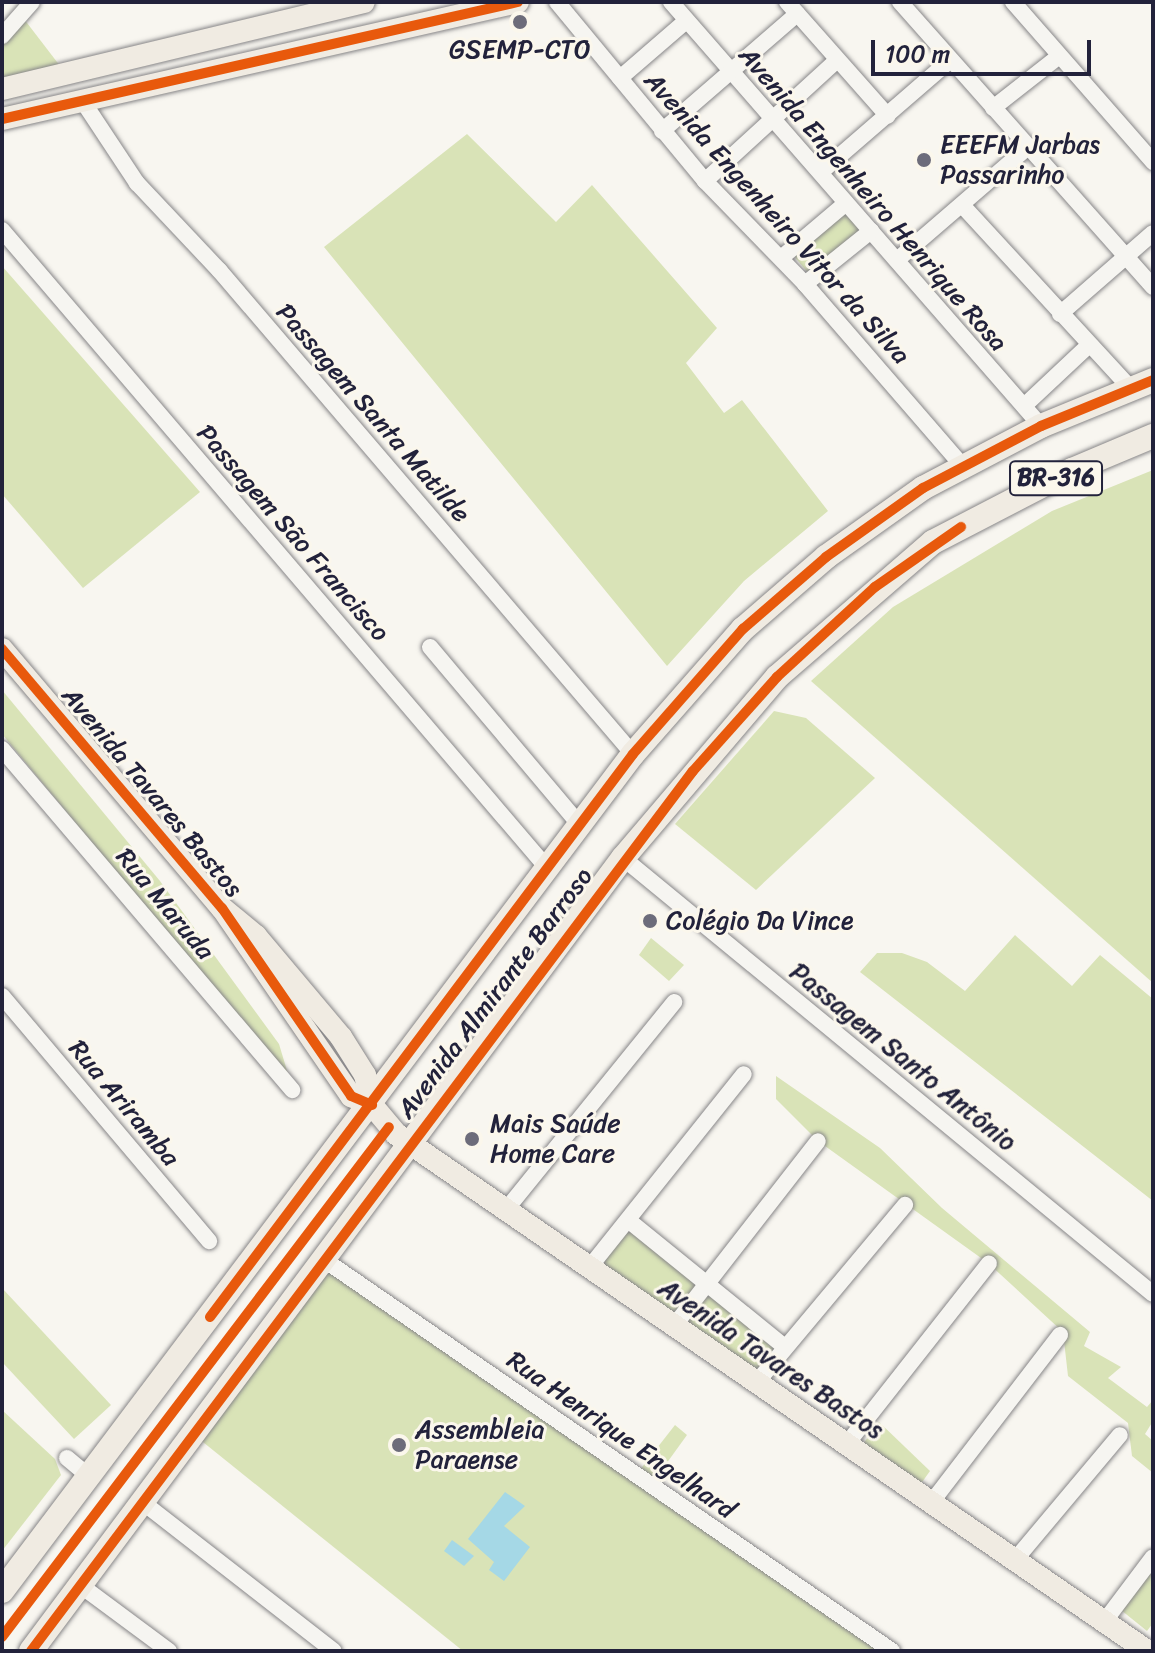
<!DOCTYPE html>
<html>
<head>
<meta charset="utf-8">
<style>
	body { margin:0 }
	#map { position:relative; width:1155px; height:1653px; overflow:hidden; background:#f8f6f0; font-family:Sriracha,sans-serif }
	div>[style] { position:absolute }
	.green>* { inset:0; background:#d9e3b7 }
	.water>* { inset:0; background:#a5d8e6 }
	.roads { filter:drop-shadow(0 0 2px #878688) drop-shadow(0 0 2px #878688) }
	.minor>* { height:16px; margin:-8px; padding:0 8px; transform-origin:8px; border-radius:8px; background:#f6f5f1 }
	.major>* { height:22px; margin:-11px; padding:0 11px; transform-origin:11px; border-radius:11px; background:#f0ebe2 }
	.highway>* { height:24px; margin:-12px; padding:0 12px; transform-origin:12px; border-radius:12px; background:#f0ebe2 }
	.cycleway>* { height:10px; margin:-5px; padding:0 5px; transform-origin:5px; border-radius:5px; background:#e8590c }
	.dots>* { width:22px; height:22px; translate:-50% -50%; box-sizing:border-box; border:4px solid #fbf7ec; border-radius:50% }
	span { translate:-50% -50%; white-space:nowrap; text-align:center; line-height:1.15; -webkit-text-stroke:6px #fbf7ec; paint-order:stroke }
	.shield-label span { padding:2px 6px; background:#fbf7ec; border:2px solid; border-radius:6px; -webkit-text-stroke-width:0 }
	.shield-label { font-size:24px; color:#22223b; font-weight:700 }
	.poi-label { font-size:26px; color:#22223b }
	.left { translate:0 -50%; text-align:left }
	.street-label { font-size:26px; color:#22223b }
	.frame { position:absolute; inset:0; border:4px solid #22223b; pointer-events:none }
	.scale { position:absolute; left:871px; top:40px; width:220px; height:36px; box-sizing:border-box; border:4px solid #22223b; border-top:0; padding-left:10px; font-size:24px; line-height:28px; white-space:nowrap; color:#22223b; -webkit-text-stroke:6px #fbf7ec; paint-order:stroke }
</style>
</head>
<body>
<div id="map">
	<div class="green">
		<i style="clip-path:polygon(24px 19px,67px 75px,2px 90px,2px 42px)"></i>
		<i style="clip-path:polygon(467px 134px,556px 222px,592px 185px,717px 328px,686px 363px,724px 413px,742px 400px,828px 511px,744px 581px,667px 666px,324px 247px)"></i>
		<i style="clip-path:polygon(845px 210px,864px 229px,809px 274px,793px 255px)"></i>
		<i style="clip-path:polygon(2px 266px,200px 492px,83px 588px,2px 494px)"></i>
		<i style="clip-path:polygon(1153px 470px,1153px 983px,811px 681px,893px 607px,1052px 511px)"></i>
		<i style="clip-path:polygon(2px 690px,160px 881px,279px 1044px,291px 1084px,2px 734px)"></i>
		<i style="clip-path:polygon(774px 711px,806px 718px,875px 778px,756px 890px,675px 824px)"></i>
		<i style="clip-path:polygon(1015px 935px,1072px 986px,1100px 955px,1153px 999px,1153px 1201px,860px 972px,877px 953px,902px 953px,927px 962px,965px 991px)"></i>
		<i style="clip-path:polygon(651px 938px,684px 965px,669px 981px,639px 955px)"></i>
		<i style="clip-path:polygon(776px 1076px,880px 1148px,942px 1208px,1090px 1332px,1084px 1346px,1121px 1367px,1108px 1378px,1147px 1407px,1153px 1400px,1153px 1421px,1145px 1434px,1153px 1441px,1153px 1473px,1132px 1456px,1128px 1423px,1068px 1376px,1063px 1332px,988px 1263px,818px 1141px,776px 1099px)"></i>
		<i style="clip-path:polygon(630px 1229px,699px 1284px,673px 1316px,601px 1264px)"></i>
		<i style="clip-path:polygon(321px 1258px,891px 1651px,463px 1651px,188px 1430px)"></i>
		<i style="clip-path:polygon(2px 1288px,111px 1405px,74px 1439px,2px 1362px)"></i>
		<i style="clip-path:polygon(710px 1292px,778px 1348px,756px 1371px,687px 1321px)"></i>
		<i style="clip-path:polygon(2px 1410px,55px 1459px,61px 1475px,2px 1551px)"></i>
		<i style="clip-path:polygon(879px 1422px,930px 1471px,920px 1485px,863px 1444px)"></i>
		<i style="clip-path:polygon(675px 1425px,687px 1435px,653px 1482px,639px 1471px)"></i>
		<i style="clip-path:polygon(1153px 1557px,1153px 1623px,1147px 1631px,1116px 1606px)"></i>
	</div>
	<div class="water">
		<i style="clip-path:polygon(505px 1492px,525px 1506px,504px 1526px,530px 1547px,504px 1581px,489px 1570px,494px 1562px,468px 1539px)"></i>
		<i style="clip-path:polygon(452px 1540px,474px 1556px,464px 1566px,444px 1551px)"></i>
	</div>
	<div class="roads">
		<div class="minor">
			<i style="left:557px;top:2px;width:232px;rotate:50.4deg"></i>
			<i style="left:705px;top:181px;width:144px;rotate:45.8deg"></i>
			<i style="left:805px;top:284px;width:240px;rotate:49.1deg"></i>
			<i style="left:671px;top:2px;width:563px;rotate:48.89deg"></i>
			<i style="left:787px;top:2px;width:152px;rotate:48.5deg"></i>
			<i style="left:900px;top:2px;width:381px;rotate:48.4deg"></i>
			<i style="left:1013px;top:2px;width:213px;rotate:48.8deg"></i>
			<i style="left:2px;top:36px;width:45px;rotate:-48.6deg"></i>
			<i style="left:620px;top:78px;width:87px;rotate:-40.8deg"></i>
			<i style="left:82px;top:100px;width:100px;rotate:56.5deg"></i>
			<i style="left:137px;top:183px;width:120px;rotate:46.7deg"></i>
			<i style="left:219px;top:270px;width:637px;rotate:49.46deg"></i>
			<i style="left:993px;top:108px;width:83px;rotate:-38.1deg"></i>
			<i style="left:662px;top:131px;width:179px;rotate:-40.9deg"></i>
			<i style="left:821px;top:172px;width:169px;rotate:-40.9deg"></i>
			<i style="left:705px;top:181px;width:179px;rotate:-42.5deg"></i>
			<i style="left:962px;top:205px;width:250px;rotate:47.4deg"></i>
			<i style="left:2px;top:230px;width:839px;rotate:49.49deg"></i>
			<i style="left:781px;top:258px;width:85px;rotate:-40.2deg"></i>
			<i style="left:897px;top:260px;width:173px;rotate:-40.8deg"></i>
			<i style="left:805px;top:284px;width:85px;rotate:-38.8deg"></i>
			<i style="left:1060px;top:314px;width:123px;rotate:-41.1deg"></i>
			<i style="left:1024px;top:406px;width:89px;rotate:-43.2deg"></i>
			<i style="left:430px;top:647px;width:233px;rotate:49.9deg"></i>
			<i style="left:2px;top:749px;width:448px;rotate:49.6deg"></i>
			<i style="left:623px;top:858px;width:686px;rotate:39.44deg"></i>
			<i style="left:2px;top:996px;width:321px;rotate:49.8deg"></i>
			<i style="left:505px;top:1211px;width:269px;rotate:-51deg"></i>
			<i style="left:628px;top:1220px;width:202px;rotate:39deg"></i>
			<i style="left:323px;top:1259px;width:691px;rotate:34.56deg"></i>
			<i style="left:589px;top:1268px;width:248px;rotate:-51.4deg"></i>
			<i style="left:674px;top:1326px;width:234px;rotate:-52.1deg"></i>
			<i style="left:757px;top:1382px;width:231px;rotate:-50.1deg"></i>
			<i style="left:846px;top:1445px;width:231px;rotate:-51.8deg"></i>
			<i style="left:67px;top:1458px;width:30px;rotate:40deg"></i>
			<i style="left:141px;top:1501px;width:244px;rotate:37.9deg"></i>
			<i style="left:931px;top:1503px;width:212px;rotate:-52.5deg"></i>
			<i style="left:1015px;top:1560px;width:163px;rotate:-50deg"></i>
			<i style="left:80px;top:1585px;width:111px;rotate:36.6deg"></i>
			<i style="left:1104px;top:1622px;width:81px;rotate:-53deg"></i>
		</div>
		<div class="major">
			<i style="left:2px;top:89px;width:372px;rotate:-13.5deg"></i>
			<i style="left:2px;top:119px;width:529px;rotate:-12.78deg"></i>
			<i style="left:2px;top:649px;width:340px;rotate:49.7deg"></i>
			<i style="left:222px;top:908px;width:228px;rotate:55.5deg"></i>
			<i style="left:351px;top:1096px;width:23px;rotate:23deg"></i>
			<i style="left:222px;top:908px;width:44px;rotate:39.5deg"></i>
			<i style="left:256px;top:936px;width:132px;rotate:49.9deg"></i>
			<i style="left:341px;top:1037px;width:45px;rotate:57.7deg"></i>
			<i style="left:365px;top:1075px;width:31px;rotate:77deg"></i>
			<i style="left:372px;top:1105px;width:38px;rotate:50deg"></i>
			<i style="left:396px;top:1134px;width:912px;rotate:34.54deg"></i>
		</div>
		<div class="highway">
			<i style="left:2px;top:1591px;width:1048px;rotate:-52.99deg"></i>
			<i style="left:633px;top:754px;width:167px;rotate:-48.7deg"></i>
			<i style="left:743px;top:629px;width:110px;rotate:-40.9deg"></i>
			<i style="left:826px;top:557px;width:119px;rotate:-35.4deg"></i>
			<i style="left:923px;top:488px;width:133px;rotate:-27.7deg"></i>
			<i style="left:1041px;top:426px;width:121px;rotate:-22.3deg"></i>
			<i style="left:31px;top:1651px;width:990px;rotate:-53.26deg"></i>
			<i style="left:623px;top:858px;width:238px;rotate:-49.6deg"></i>
			<i style="left:777px;top:677px;width:206px;rotate:-40.9deg"></i>
			<i style="left:933px;top:542px;width:157px;rotate:-27.4deg"></i>
			<i style="left:1072px;top:470px;width:88px;rotate:-22.8deg"></i>
		</div>
	</div>
	<div class="cycleway">
		<i style="left:2px;top:119px;width:529px;rotate:-12.78deg"></i>
		<i style="left:2px;top:649px;width:340px;rotate:49.7deg"></i>
		<i style="left:222px;top:908px;width:228px;rotate:55.5deg"></i>
		<i style="left:351px;top:1096px;width:23px;rotate:23deg"></i>
		<i style="left:210px;top:1317px;width:704px;rotate:-53.08deg"></i>
		<i style="left:633px;top:754px;width:167px;rotate:-48.7deg"></i>
		<i style="left:743px;top:629px;width:110px;rotate:-40.9deg"></i>
		<i style="left:826px;top:557px;width:119px;rotate:-35.4deg"></i>
		<i style="left:923px;top:488px;width:133px;rotate:-27.7deg"></i>
		<i style="left:1041px;top:426px;width:121px;rotate:-22.3deg"></i>
		<i style="left:2px;top:1637px;width:640px;rotate:-52.81deg"></i>
		<i style="left:31px;top:1651px;width:1101px;rotate:-53.05deg"></i>
		<i style="left:693px;top:771px;width:126px;rotate:-48.2deg"></i>
		<i style="left:777px;top:677px;width:133px;rotate:-42.6deg"></i>
		<i style="left:875px;top:587px;width:105px;rotate:-34.9deg"></i>
	</div>
	<div class="dots">
		<i style="left:520px;top:22px;background:#6d6c7a"></i>
		<i style="left:924px;top:160px;background:#6d6c7a"></i>
		<i style="left:650px;top:921px;background:#6d6c7a"></i>
		<i style="left:472px;top:1139px;background:#6d6c7a"></i>
		<i style="left:399px;top:1445px;background:#6d6c7a"></i>
	</div>
	<div class="shield-label">
		<span style="left:1056px;top:478px">BR-316</span>
	</div>
	<div class="poi-label">
		<span style="left:520px;top:50px">GSEMP-CTO</span>
		<span class="left" style="left:940px;top:160px">EEEFM Jarbas<br>Passarinho</span>
		<span class="left" style="left:666px;top:921px">Colégio Da Vince</span>
		<span class="left" style="left:490px;top:1139px">Mais Saúde<br>Home Care</span>
		<span class="left" style="left:415px;top:1445px">Assembleia<br>Paraense</span>
	</div>
	<div class="street-label">
		<span style="left:873px;top:199px;rotate:49deg">Avenida Engenheiro Henrique Rosa</span>
		<span style="left:777px;top:218px;rotate:48deg">Avenida Engenheiro Vitor da Silva</span>
		<span style="left:373px;top:413px;rotate:49deg">Passagem Santa Matilde</span>
		<span style="left:293px;top:533px;rotate:49deg">Passagem São Francisco</span>
		<span style="left:152px;top:792px;rotate:50deg">Avenida Tavares Bastos</span>
		<span style="left:165px;top:904px;rotate:50deg">Rua Maruda</span>
		<span style="left:495px;top:993px;rotate:-53deg">Avenida Almirante Barroso</span>
		<span style="left:903px;top:1057px;rotate:39deg">Passagem Santo Antônio</span>
		<span style="left:124px;top:1103px;rotate:50deg">Rua Ariramba</span>
		<span style="left:771px;top:1359px;rotate:34deg">Avenida Tavares Bastos</span>
		<span style="left:621px;top:1435px;rotate:35deg">Rua Henrique Engelhard</span>
	</div>
	<div class="frame"></div>
	<div class="scale">100 m</div>
</div>
</body>
</html>
